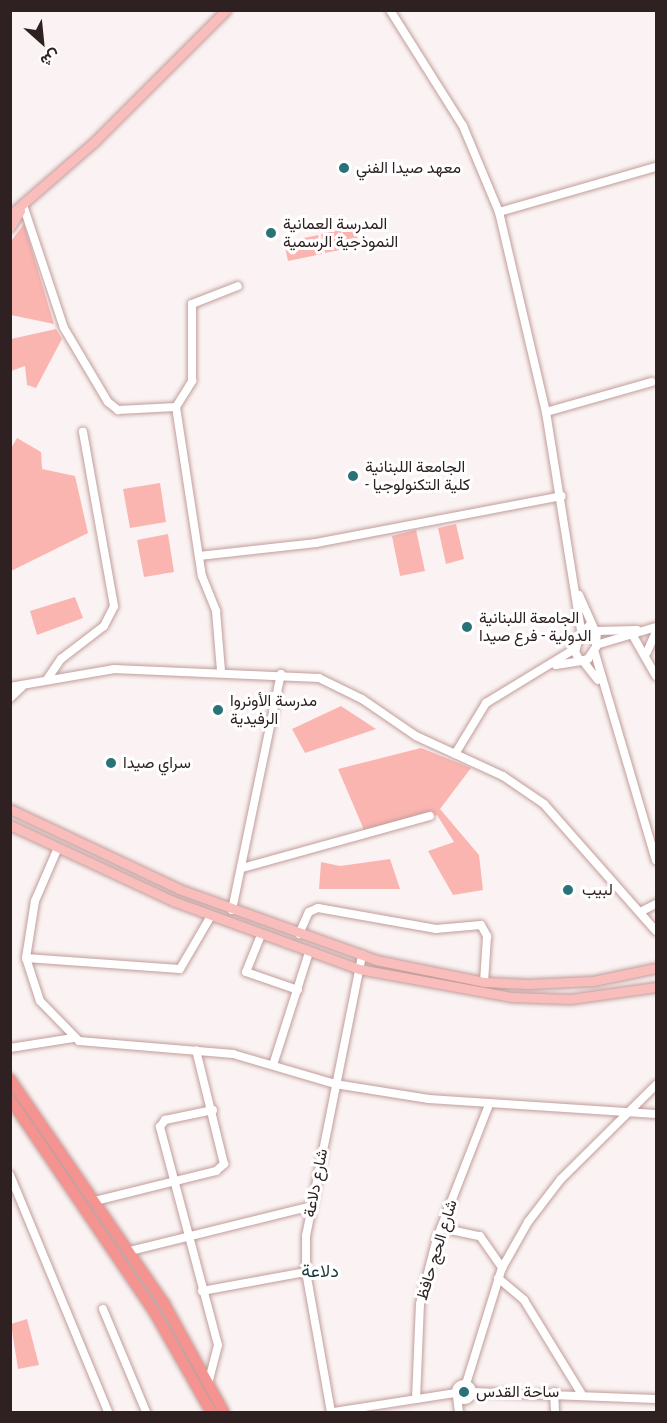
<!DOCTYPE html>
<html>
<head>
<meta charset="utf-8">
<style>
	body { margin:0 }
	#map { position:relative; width:667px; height:1423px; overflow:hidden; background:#fbf3f3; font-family:"Roboto Condensed",Vazirmatn,sans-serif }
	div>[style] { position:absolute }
	.green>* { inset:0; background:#fbb5b1 }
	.roads { filter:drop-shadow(0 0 2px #c19d9b) drop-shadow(0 0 2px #c19d9b) }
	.minor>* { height:8px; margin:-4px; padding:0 4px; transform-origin:4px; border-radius:4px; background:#fff }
	.minor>.ring { margin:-4px; padding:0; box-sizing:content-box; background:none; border:8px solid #fff; border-radius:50% }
	.major>* { height:9px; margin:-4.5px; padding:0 4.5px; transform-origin:4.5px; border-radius:4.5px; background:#f9bebc }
	.highway>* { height:10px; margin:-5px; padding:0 5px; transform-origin:5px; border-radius:5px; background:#f59390 }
	.dots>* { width:16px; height:16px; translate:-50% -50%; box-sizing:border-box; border:3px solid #fff; border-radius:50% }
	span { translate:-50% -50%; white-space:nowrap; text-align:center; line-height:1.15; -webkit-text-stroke:6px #fff; paint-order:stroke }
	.poi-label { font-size:16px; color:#2f2121 }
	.left { translate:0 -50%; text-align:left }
	.street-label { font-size:16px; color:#2f2121 }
	.neighbourhood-label { font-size:18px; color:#1a3c3e }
	.frame { position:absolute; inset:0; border:12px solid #2f2121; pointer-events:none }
	.north { position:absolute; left:12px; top:12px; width:60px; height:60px; -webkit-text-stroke:4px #fff; paint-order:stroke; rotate:153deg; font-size:16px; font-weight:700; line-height:24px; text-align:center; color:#2f2121 }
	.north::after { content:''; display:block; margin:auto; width:21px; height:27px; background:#2f2121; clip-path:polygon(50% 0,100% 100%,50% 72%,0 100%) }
</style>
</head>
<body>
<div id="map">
	<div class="green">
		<i style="clip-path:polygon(24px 224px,54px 324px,11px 315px,11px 241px)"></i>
		<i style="clip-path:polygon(355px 227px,359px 246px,325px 253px,321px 234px)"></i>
		<i style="clip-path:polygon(318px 235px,322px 254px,288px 261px,284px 242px)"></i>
		<i style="clip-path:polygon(56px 329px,62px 339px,36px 388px,27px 385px,25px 366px,11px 371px,11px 339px)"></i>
		<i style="clip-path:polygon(17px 438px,41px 452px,42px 469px,75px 476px,88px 533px,11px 571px,10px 450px)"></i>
		<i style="clip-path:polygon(160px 483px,166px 522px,130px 528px,123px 489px)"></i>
		<i style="clip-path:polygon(456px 524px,464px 559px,446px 564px,438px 528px)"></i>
		<i style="clip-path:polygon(416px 530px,425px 571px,400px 576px,392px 536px)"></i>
		<i style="clip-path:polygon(168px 534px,174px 572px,144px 577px,137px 540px)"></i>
		<i style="clip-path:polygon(75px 597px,83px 618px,37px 635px,30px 611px)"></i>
		<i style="clip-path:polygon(341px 706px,376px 729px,305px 753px,292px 729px)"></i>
		<i style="clip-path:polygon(421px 748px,471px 768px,440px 809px,479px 855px,483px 890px,453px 895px,428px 851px,454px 842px,437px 815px,364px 830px,338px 769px)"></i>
		<i style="clip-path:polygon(390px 859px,400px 889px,319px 889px,321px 862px,340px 866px)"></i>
		<i style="clip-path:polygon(27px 1319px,39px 1365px,18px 1369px,11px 1324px)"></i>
	</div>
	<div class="roads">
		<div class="minor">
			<i style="left:390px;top:10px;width:137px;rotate:57.8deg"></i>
			<i style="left:463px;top:126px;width:93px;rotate:67.3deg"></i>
			<i style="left:499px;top:212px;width:205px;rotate:76.8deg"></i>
			<i style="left:546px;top:412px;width:222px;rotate:80.9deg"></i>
			<i style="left:24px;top:208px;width:126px;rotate:71.6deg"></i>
			<i style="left:64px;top:328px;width:86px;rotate:59.3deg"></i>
			<i style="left:108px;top:402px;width:13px;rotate:39deg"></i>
			<i style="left:118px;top:410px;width:58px;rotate:-3deg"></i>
			<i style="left:176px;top:407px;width:171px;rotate:81.3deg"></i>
			<i style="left:202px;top:576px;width:38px;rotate:68deg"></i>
			<i style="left:216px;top:611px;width:60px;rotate:85.2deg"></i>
			<i style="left:499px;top:212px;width:163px;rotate:-16deg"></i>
			<i style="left:176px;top:407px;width:31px;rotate:-58deg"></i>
			<i style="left:192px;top:381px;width:77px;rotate:-90deg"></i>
			<i style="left:192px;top:304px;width:49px;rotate:-21.4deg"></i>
			<i style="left:546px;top:412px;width:110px;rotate:-15.8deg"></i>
			<i style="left:199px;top:556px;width:118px;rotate:-6.3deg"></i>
			<i style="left:316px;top:543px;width:250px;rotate:-10.8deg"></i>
			<i style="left:579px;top:595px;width:35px;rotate:66deg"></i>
			<i style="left:589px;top:626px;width:9px;rotate:32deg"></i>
			<i style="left:597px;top:631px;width:16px;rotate:94deg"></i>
			<i style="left:596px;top:647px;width:14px;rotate:124deg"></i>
			<i style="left:588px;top:659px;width:8px;rotate:166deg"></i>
			<i style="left:580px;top:661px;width:10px;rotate:-119deg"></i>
			<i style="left:575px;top:652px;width:19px;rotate:-74deg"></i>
			<i style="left:580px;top:634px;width:12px;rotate:-42deg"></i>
			<i style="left:596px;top:631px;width:41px;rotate:-1.4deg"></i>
			<i style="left:632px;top:634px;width:48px;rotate:60.3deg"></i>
			<i style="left:596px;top:645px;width:63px;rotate:-16.7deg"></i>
			<i style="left:594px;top:650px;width:219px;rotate:73.6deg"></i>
			<i style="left:647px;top:652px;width:22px;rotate:-66deg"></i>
			<i style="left:583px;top:661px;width:24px;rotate:52deg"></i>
			<i style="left:556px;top:665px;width:24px;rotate:-9deg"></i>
			<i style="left:48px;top:678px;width:23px;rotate:-56deg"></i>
			<i style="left:61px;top:659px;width:54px;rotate:-37.5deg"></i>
			<i style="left:104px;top:626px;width:22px;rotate:-63deg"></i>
			<i style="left:114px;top:606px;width:177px;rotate:-100.1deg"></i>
			<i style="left:10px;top:687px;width:106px;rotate:-9.8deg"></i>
			<i style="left:114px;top:669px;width:205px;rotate:2.5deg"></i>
			<i style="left:319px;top:678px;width:48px;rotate:26deg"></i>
			<i style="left:362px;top:699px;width:65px;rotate:34.4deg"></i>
			<i style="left:416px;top:736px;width:96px;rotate:24.7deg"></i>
			<i style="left:503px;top:776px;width:50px;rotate:34.3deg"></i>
			<i style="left:544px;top:804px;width:169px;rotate:48.6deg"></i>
			<i style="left:10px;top:698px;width:16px;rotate:-43deg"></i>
			<i style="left:455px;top:754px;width:60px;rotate:-58.7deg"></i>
			<i style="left:486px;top:703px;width:105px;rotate:-31.4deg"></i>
			<i style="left:57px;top:850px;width:56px;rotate:113.3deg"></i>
			<i style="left:35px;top:901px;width:58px;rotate:99deg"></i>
			<i style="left:26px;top:958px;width:45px;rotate:72deg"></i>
			<i style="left:40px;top:1001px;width:56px;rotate:45.7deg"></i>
			<i style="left:79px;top:1041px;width:155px;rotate:4.8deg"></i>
			<i style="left:233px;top:1054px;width:106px;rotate:16.4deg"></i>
			<i style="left:335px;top:1084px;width:95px;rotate:9.1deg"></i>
			<i style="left:429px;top:1099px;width:227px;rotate:3.8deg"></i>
			<i style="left:242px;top:868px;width:195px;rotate:-15.5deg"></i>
			<i style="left:232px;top:910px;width:241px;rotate:-78.3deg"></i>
			<i style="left:642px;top:911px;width:16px;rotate:-27deg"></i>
			<i style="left:299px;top:934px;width:24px;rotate:-66deg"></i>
			<i style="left:309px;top:912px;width:10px;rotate:-24deg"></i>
			<i style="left:318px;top:908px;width:120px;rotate:10.1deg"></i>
			<i style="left:436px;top:929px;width:45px;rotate:-5.1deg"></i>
			<i style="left:481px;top:925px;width:13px;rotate:61deg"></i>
			<i style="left:487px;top:936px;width:46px;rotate:93.7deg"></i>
			<i style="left:261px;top:935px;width:40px;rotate:112deg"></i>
			<i style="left:246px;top:972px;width:55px;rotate:19.1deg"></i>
			<i style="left:26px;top:958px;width:154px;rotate:4.1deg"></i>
			<i style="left:180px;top:969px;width:61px;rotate:-59.7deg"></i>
			<i style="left:10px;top:1048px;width:64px;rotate:-9deg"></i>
			<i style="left:274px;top:1062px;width:115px;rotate:-72.3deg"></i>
			<i style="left:10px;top:1175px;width:256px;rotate:67.5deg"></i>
			<i style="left:95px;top:1201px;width:125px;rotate:-13.9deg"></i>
			<i style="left:216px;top:1171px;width:11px;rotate:-41deg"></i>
			<i style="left:224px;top:1164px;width:117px;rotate:-103.8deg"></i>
			<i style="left:441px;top:1228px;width:40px;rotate:12deg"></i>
			<i style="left:480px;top:1236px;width:39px;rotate:55deg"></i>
			<i style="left:130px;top:1251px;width:187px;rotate:-13.9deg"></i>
			<i style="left:498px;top:1278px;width:34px;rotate:40deg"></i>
			<i style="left:524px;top:1300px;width:109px;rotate:58.5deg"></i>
			<i style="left:202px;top:1291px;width:106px;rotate:-10.4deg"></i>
			<i style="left:103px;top:1309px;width:112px;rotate:67.3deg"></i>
			<i class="ring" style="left:456px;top:1384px;width:8px;height:8px"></i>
			<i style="left:208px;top:1384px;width:40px;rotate:-75.6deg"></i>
			<i style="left:218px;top:1345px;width:226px;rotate:-104.9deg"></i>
			<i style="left:160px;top:1127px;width:9px;rotate:-54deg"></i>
			<i style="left:165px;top:1120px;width:49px;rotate:-11.8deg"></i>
			<i style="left:466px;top:1384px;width:121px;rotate:-72.8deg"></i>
			<i style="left:502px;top:1268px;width:53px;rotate:-60.5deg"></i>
			<i style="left:528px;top:1222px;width:54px;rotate:-52.5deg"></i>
			<i style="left:561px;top:1179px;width:134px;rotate:-44.7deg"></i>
			<i style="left:472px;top:1392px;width:184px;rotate:2.2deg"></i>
			<i style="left:554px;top:1392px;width:20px;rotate:87deg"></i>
			<i style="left:457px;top:1396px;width:16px;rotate:83deg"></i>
			<i style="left:416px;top:1399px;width:95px;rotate:-87.6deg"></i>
			<i style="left:420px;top:1304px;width:68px;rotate:-75.6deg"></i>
			<i style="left:437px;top:1238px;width:141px;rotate:-68.7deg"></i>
			<i style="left:331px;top:1412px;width:142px;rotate:-100.1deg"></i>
			<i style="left:306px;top:1272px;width:36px;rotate:-90deg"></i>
			<i style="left:306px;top:1236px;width:287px;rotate:-78.7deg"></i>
			<i style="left:333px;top:1412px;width:124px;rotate:-8.8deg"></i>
		</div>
		<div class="major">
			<i style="left:10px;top:215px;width:113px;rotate:-41deg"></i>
			<i style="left:95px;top:141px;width:185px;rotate:-45deg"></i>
			<i style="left:10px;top:227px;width:19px;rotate:-58deg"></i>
			<i style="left:10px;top:809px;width:187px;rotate:25.3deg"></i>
			<i style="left:179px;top:889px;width:209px;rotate:19.8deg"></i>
			<i style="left:376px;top:960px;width:110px;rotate:11.5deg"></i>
			<i style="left:484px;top:982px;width:44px;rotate:2.6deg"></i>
			<i style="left:528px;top:984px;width:65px;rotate:-2.6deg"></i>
			<i style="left:593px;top:981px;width:64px;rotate:-11.7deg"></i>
			<i style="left:10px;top:825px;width:180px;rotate:25deg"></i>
			<i style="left:173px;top:901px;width:198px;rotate:20.1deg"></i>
			<i style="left:359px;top:969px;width:156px;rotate:10.4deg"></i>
			<i style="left:512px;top:997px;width:58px;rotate:2deg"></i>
			<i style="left:570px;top:999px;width:87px;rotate:-7.9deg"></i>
		</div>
		<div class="highway">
			<i style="left:10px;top:1079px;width:272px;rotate:55.5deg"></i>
			<i style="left:164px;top:1303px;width:124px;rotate:61.2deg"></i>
			<i style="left:10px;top:1099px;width:255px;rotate:55.9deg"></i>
			<i style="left:153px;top:1310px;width:117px;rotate:60.4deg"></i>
		</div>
	</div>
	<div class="dots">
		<i style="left:344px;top:168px;background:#297378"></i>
		<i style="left:271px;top:233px;background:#297378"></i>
		<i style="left:353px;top:476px;background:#297378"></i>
		<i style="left:467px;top:627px;background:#297378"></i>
		<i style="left:218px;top:710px;background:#297378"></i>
		<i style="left:111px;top:763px;background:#297378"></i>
		<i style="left:568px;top:890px;background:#297378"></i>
		<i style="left:464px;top:1392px;background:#297378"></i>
	</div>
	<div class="poi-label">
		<span class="left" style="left:356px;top:168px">معهد صيدا الفني</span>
		<span class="left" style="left:283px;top:233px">المدرسة العمانية<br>النموذجية الرسمية</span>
		<span class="left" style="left:365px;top:476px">الجامعة اللبنانية<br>- كلية التكنولوجيا</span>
		<span class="left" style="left:479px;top:627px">الجامعة اللبنانية<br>الدولية - فرع صيدا</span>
		<span class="left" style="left:230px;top:710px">مدرسة الأونروا<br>الرفيدية</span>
		<span class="left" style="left:123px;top:763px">سراي صيدا</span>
		<span class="left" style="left:582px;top:890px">لبيب</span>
		<span class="left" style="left:476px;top:1392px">ساحة القدس</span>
	</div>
	<div class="street-label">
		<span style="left:316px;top:1183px;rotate:-79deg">شارع دلاعة</span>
		<span style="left:437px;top:1250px;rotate:-73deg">شارع الحج حافظ</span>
	</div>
	<div class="neighbourhood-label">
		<span style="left:320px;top:1271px">دلاعة</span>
	</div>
	<div class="frame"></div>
	<div class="north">ش</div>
</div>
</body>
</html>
